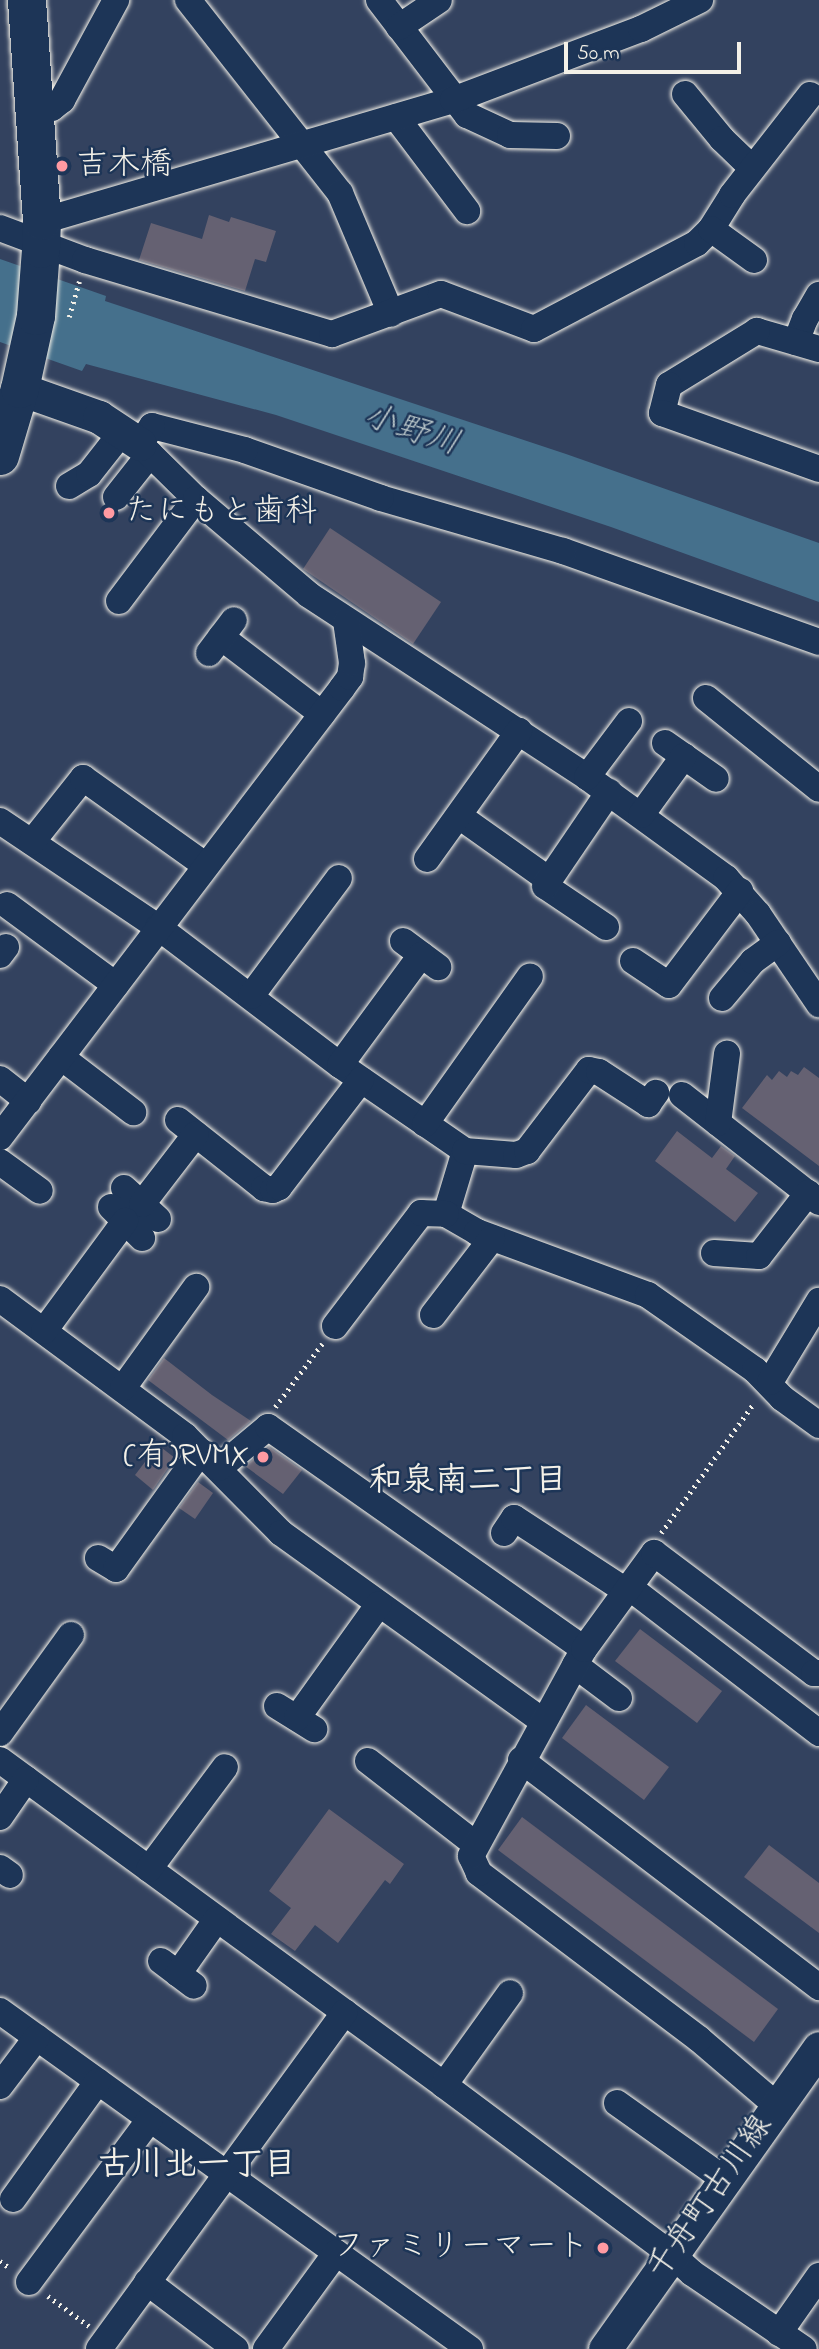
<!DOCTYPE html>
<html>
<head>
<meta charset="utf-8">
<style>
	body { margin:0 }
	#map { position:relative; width:819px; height:2349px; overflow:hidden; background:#33425f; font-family:"Indie Flower","Klee One",sans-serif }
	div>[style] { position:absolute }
	.water>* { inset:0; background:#45708c }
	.building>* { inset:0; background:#656172 }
	.path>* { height:4.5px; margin-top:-2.25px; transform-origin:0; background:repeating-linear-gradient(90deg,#f4f1e8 0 2px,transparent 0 7px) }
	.roads { filter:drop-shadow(0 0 2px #f4f1e8) drop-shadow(0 0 2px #f4f1e8) }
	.minor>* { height:26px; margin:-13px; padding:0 13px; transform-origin:13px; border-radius:13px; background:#1d3557 }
	.tertiary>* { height:33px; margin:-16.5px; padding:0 16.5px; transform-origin:16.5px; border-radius:16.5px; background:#1d3557 }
	.primary>* { height:38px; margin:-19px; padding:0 19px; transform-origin:19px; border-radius:19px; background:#1d3557 }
	.dots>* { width:19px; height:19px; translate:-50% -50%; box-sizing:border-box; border:4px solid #1d3557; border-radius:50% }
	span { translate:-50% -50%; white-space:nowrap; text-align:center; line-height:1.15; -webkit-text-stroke:5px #1d3557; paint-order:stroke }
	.poi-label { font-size:32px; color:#f4f1e8 }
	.left { translate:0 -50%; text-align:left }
	.right { translate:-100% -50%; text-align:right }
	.street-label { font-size:32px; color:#f4f1e8 }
	.water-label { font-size:33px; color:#b7c4c8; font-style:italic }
	.neighbourhood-label { font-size:33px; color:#f4f1e8; font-weight:700 }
	.scale { position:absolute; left:564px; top:42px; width:177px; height:32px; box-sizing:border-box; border:4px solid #f4f1e8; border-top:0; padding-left:9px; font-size:21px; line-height:24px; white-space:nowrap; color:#f4f1e8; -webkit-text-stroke:5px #1d3557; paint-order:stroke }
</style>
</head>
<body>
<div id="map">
	<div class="water">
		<i style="clip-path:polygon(0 259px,106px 296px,105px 301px,566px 454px,819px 543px,819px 602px,611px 527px,276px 415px,86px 364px,82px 371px,0 342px)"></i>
	</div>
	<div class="building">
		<i style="clip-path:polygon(209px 215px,229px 222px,231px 217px,276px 231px,266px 262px,255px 259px,245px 291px,139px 260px,151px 223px,202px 239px)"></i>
		<i style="clip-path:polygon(330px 528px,441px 602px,413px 644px,303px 569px)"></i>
		<i style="clip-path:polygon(804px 1067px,819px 1078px,819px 1166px,742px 1108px,767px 1075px,772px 1080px,779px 1071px,787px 1077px,791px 1071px,798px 1075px)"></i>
		<i style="clip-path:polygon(677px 1131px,712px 1158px,721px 1146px,735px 1156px,726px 1169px,758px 1193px,735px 1222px,655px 1161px)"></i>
		<i style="clip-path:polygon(164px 1358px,212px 1395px,251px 1421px,228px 1440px,148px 1380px)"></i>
		<i style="clip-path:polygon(158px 1445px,175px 1458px,153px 1490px,135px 1475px)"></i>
		<i style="clip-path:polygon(269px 1447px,302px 1470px,283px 1494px,245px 1466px)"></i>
		<i style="clip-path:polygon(198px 1482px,213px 1493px,195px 1519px,179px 1508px)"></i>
		<i style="clip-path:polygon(640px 1629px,722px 1691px,697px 1723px,615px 1661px)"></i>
		<i style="clip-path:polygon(586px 1705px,669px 1767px,644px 1800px,562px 1738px)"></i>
		<i style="clip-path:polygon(329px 1809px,404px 1864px,390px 1884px,385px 1880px,338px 1943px,315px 1925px,295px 1951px,271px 1934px,291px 1908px,269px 1891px)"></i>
		<i style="clip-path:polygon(522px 1817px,778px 2009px,754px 2042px,498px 1850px)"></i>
		<i style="clip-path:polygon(769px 1845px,819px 1883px,819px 1933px,744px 1877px)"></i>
	</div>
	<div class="path">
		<i style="left:69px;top:317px;width:37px;rotate:-74deg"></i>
		<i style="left:275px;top:1407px;width:79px;rotate:-53.3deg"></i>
		<i style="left:661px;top:1533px;width:160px;rotate:-54.4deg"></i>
		<i style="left:0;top:2261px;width:12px;rotate:35deg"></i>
		<i style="left:48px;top:2296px;width:51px;rotate:36.2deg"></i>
	</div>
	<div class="roads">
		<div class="minor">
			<i style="left:188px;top:0;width:246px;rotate:51.8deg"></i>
			<i style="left:340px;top:193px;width:131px;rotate:67.1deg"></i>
			<i style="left:379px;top:0;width:145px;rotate:52.6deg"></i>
			<i style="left:467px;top:115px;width:47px;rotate:24.9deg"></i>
			<i style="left:510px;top:135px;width:47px;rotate:1.2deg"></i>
			<i style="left:399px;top:27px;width:48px;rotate:-34deg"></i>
			<i style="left:685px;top:94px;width:58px;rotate:50.6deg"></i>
			<i style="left:722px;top:139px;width:42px;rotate:44deg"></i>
			<i style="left:35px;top:111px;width:17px;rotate:-10deg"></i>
			<i style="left:52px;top:108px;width:13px;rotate:-39deg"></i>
			<i style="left:62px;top:100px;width:114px;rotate:-61.6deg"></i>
			<i style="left:396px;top:117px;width:118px;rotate:52.9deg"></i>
			<i style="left:42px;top:221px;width:428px;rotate:-16.4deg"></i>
			<i style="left:453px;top:100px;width:201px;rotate:-20.7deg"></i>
			<i style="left:641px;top:29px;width:66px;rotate:-26.2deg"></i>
			<i style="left:0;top:228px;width:91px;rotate:20.6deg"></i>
			<i style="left:85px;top:260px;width:258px;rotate:16.7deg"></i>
			<i style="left:332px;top:334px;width:116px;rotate:-20.2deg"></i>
			<i style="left:441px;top:294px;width:99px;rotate:20.6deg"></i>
			<i style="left:534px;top:329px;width:184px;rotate:-27.8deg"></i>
			<i style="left:697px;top:243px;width:20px;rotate:-45deg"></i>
			<i style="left:711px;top:229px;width:40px;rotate:-58deg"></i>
			<i style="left:732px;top:195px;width:127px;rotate:-52deg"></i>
			<i style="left:711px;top:229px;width:53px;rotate:35.8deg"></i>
			<i style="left:796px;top:342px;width:25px;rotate:-69deg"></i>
			<i style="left:805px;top:319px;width:28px;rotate:-60deg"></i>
			<i style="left:819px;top:349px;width:65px;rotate:-163.8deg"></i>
			<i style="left:757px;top:331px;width:103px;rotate:148.5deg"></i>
			<i style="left:669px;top:385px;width:29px;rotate:104deg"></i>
			<i style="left:662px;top:413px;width:167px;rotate:19.6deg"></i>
			<i style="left:69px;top:486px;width:23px;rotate:-31deg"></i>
			<i style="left:89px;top:474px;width:53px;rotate:-51.8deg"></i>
			<i style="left:116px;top:497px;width:55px;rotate:-51.7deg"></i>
			<i style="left:119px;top:601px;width:128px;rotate:-53deg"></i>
			<i style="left:221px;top:637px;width:127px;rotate:37.3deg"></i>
			<i style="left:819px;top:642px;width:272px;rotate:-160.4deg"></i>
			<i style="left:563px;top:551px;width:190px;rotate:-163.8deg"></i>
			<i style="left:381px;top:498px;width:144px;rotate:-160.6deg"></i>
			<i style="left:245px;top:450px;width:96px;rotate:-165.5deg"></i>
			<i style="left:152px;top:426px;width:22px;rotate:124deg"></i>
			<i style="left:140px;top:444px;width:78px;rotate:44.5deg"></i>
			<i style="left:196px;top:499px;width:148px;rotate:40.3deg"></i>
			<i style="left:309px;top:595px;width:332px;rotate:33.2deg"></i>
			<i style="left:587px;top:777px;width:172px;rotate:36deg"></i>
			<i style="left:726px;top:878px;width:48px;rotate:48.4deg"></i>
			<i style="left:758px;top:914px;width:109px;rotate:55.9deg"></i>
			<i style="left:209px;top:653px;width:41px;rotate:-52.9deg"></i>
			<i style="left:706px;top:698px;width:145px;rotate:38.8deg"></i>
			<i style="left:665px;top:743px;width:62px;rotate:35.2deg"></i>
			<i style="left:587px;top:777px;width:70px;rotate:-53.1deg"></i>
			<i style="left:641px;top:815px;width:73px;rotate:-53.9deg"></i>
			<i style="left:459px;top:816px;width:110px;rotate:35.4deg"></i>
			<i style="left:0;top:821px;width:190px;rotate:33.9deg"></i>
			<i style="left:158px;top:927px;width:228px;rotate:37.2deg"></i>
			<i style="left:340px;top:1065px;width:152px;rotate:34.5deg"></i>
			<i style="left:465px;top:1151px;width:66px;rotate:106.8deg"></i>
			<i style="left:446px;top:1214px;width:36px;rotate:30deg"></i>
			<i style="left:477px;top:1232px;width:182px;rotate:20.2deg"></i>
			<i style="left:648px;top:1295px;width:131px;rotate:35deg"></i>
			<i style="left:755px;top:1370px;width:39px;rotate:46deg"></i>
			<i style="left:782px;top:1398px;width:46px;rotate:36.1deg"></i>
			<i style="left:32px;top:842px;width:82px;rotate:-51.4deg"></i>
			<i style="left:83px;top:778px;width:150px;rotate:35.5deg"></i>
			<i style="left:427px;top:859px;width:158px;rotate:-54.3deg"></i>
			<i style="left:7px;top:905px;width:135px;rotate:36.3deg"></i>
			<i style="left:606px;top:927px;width:73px;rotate:-146.1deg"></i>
			<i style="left:545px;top:886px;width:114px;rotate:-55.8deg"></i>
			<i style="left:403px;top:941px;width:44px;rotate:36.6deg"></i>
			<i style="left:0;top:955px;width:10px;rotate:-53deg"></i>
			<i style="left:633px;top:961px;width:43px;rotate:33.7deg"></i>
			<i style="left:669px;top:985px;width:118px;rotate:-52.9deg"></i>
			<i style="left:251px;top:996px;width:147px;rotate:-53.3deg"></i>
			<i style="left:722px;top:998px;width:48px;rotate:-50deg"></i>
			<i style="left:753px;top:961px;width:31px;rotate:-36deg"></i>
			<i style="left:61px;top:1057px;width:91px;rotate:37.4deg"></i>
			<i style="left:340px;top:1065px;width:137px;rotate:-53.6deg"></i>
			<i style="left:0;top:1079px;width:36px;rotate:38deg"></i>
			<i style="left:682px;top:1095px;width:174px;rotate:38deg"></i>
			<i style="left:178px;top:1120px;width:110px;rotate:38.3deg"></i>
			<i style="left:264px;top:1188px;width:9px;rotate:13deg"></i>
			<i style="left:273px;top:1190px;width:7px;rotate:-27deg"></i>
			<i style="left:279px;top:1187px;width:135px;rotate:-52.5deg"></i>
			<i style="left:718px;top:1123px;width:70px;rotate:-82.6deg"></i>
			<i style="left:425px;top:1124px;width:181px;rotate:-54.6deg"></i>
			<i style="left:0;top:1137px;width:564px;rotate:-52.7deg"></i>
			<i style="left:342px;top:688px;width:14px;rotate:-54deg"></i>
			<i style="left:350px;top:677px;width:14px;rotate:-82deg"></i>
			<i style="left:352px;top:663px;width:42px;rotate:-98.1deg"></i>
			<i style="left:465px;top:1151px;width:51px;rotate:4.5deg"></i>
			<i style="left:516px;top:1155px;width:12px;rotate:-20deg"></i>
			<i style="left:527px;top:1151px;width:102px;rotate:-52.6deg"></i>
			<i style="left:589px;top:1070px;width:10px;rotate:11deg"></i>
			<i style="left:599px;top:1072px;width:59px;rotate:33.1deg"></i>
			<i style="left:648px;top:1104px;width:14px;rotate:-54deg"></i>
			<i style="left:0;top:1162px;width:49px;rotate:35.9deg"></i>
			<i style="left:124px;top:1188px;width:46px;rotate:42.4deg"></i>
			<i style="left:142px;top:1204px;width:88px;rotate:-52.4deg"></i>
			<i style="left:111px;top:1207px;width:44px;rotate:45deg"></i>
			<i style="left:714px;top:1253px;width:45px;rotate:3.8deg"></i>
			<i style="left:759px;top:1256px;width:80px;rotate:-52.1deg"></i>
			<i style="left:0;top:1299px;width:230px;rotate:36.5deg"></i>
			<i style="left:185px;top:1436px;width:136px;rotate:45.3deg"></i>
			<i style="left:281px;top:1533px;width:322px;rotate:35.7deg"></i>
			<i style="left:433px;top:1315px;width:97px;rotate:-52.5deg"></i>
			<i style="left:335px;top:1326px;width:142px;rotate:-52.7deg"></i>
			<i style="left:421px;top:1213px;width:25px;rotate:2deg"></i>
			<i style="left:44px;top:1331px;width:137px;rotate:-53.6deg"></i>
			<i style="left:770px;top:1382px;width:95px;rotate:-58.8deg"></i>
			<i style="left:123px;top:1388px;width:125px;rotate:-54.1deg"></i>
			<i style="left:219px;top:1468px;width:64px;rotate:-39.9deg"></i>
			<i style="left:268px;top:1427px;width:386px;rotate:35.1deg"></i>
			<i style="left:504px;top:1533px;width:18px;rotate:-56deg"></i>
			<i style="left:514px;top:1518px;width:134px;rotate:33.1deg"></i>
			<i style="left:98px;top:1558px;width:21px;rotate:31deg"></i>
			<i style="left:116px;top:1569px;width:145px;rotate:-54.2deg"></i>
			<i style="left:629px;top:1587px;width:240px;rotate:37.5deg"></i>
			<i style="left:575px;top:1665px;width:55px;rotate:36.9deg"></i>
			<i style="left:277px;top:1706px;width:44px;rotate:31.9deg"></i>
			<i style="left:297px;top:1718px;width:140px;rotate:-54.3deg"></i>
			<i style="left:0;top:1733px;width:121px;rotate:-54.1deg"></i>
			<i style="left:0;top:1760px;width:550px;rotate:36.2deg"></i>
			<i style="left:444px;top:2085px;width:283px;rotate:36.7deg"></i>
			<i style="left:671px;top:2254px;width:28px;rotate:42deg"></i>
			<i style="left:692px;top:2273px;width:135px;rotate:34.2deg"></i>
			<i style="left:521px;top:1760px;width:375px;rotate:37.3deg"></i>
			<i style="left:368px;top:1761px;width:135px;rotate:37.8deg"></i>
			<i style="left:0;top:1817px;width:46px;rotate:-55.6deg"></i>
			<i style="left:0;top:1868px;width:12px;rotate:35deg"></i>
			<i style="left:149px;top:1869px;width:127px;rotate:-53.3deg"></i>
			<i style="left:161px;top:1961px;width:41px;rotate:37.1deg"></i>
			<i style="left:178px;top:1974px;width:67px;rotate:-54.7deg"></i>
			<i style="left:0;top:2011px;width:579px;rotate:35.72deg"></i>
			<i style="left:444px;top:2085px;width:113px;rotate:-54.3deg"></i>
			<i style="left:0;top:2086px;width:61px;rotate:-52.9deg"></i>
			<i style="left:617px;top:2103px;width:131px;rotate:35.4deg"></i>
			<i style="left:776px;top:2105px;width:101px;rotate:-139.4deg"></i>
			<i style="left:699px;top:2039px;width:276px;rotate:-143deg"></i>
			<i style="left:479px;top:1873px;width:19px;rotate:-115deg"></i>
			<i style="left:471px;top:1856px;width:236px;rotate:-61.4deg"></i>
			<i style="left:584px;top:1649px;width:119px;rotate:-53.9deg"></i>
			<i style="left:654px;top:1553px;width:200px;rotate:36.9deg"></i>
			<i style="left:814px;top:1673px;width:5px"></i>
			<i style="left:13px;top:2199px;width:145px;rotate:-54.2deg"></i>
			<i style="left:29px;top:2282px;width:203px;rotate:-53.4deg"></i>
			<i style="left:147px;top:2282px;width:111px;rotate:37deg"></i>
			<i style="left:779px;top:2333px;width:70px;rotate:-54.9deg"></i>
			<i style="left:99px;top:2349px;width:417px;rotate:-53.9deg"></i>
			<i style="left:266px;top:2349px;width:119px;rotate:-53.9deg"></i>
		</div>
		<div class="tertiary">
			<i style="left:20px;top:389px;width:84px;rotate:19.5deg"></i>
			<i style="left:99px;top:417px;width:49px;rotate:33.4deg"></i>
			<i style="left:605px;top:2349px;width:369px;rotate:-54.6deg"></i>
		</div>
		<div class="primary">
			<i style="left:0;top:456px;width:70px;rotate:-73.4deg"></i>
			<i style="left:20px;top:389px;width:75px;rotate:-77.6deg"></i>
			<i style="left:36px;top:316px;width:67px;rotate:-85.7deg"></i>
			<i style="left:41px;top:249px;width:28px;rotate:-88deg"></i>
			<i style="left:42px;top:221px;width:222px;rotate:-93.9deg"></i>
		</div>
	</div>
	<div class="dots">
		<i style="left:62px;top:166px;background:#ff9aa2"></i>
		<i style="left:109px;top:513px;background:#ff9aa2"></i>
		<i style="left:263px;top:1457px;background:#ff9aa2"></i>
		<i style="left:603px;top:2248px;background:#ff9aa2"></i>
	</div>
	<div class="poi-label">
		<span class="left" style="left:76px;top:166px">吉木橋</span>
		<span class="left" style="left:125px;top:513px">たにもと歯科</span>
		<span class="right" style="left:249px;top:1457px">(有)RVMX</span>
		<span class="right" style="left:589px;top:2248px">ファミリーマート</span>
	</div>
	<div class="street-label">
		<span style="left:711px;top:2198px;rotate:-55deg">千舟町古川線</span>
	</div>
	<div class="water-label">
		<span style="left:411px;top:432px;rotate:18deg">小野川</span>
	</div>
	<div class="neighbourhood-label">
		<span style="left:468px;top:1483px">和泉南二丁目</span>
		<span style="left:197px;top:2167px">古川北一丁目</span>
	</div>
	<div class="scale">50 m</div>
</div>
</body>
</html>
